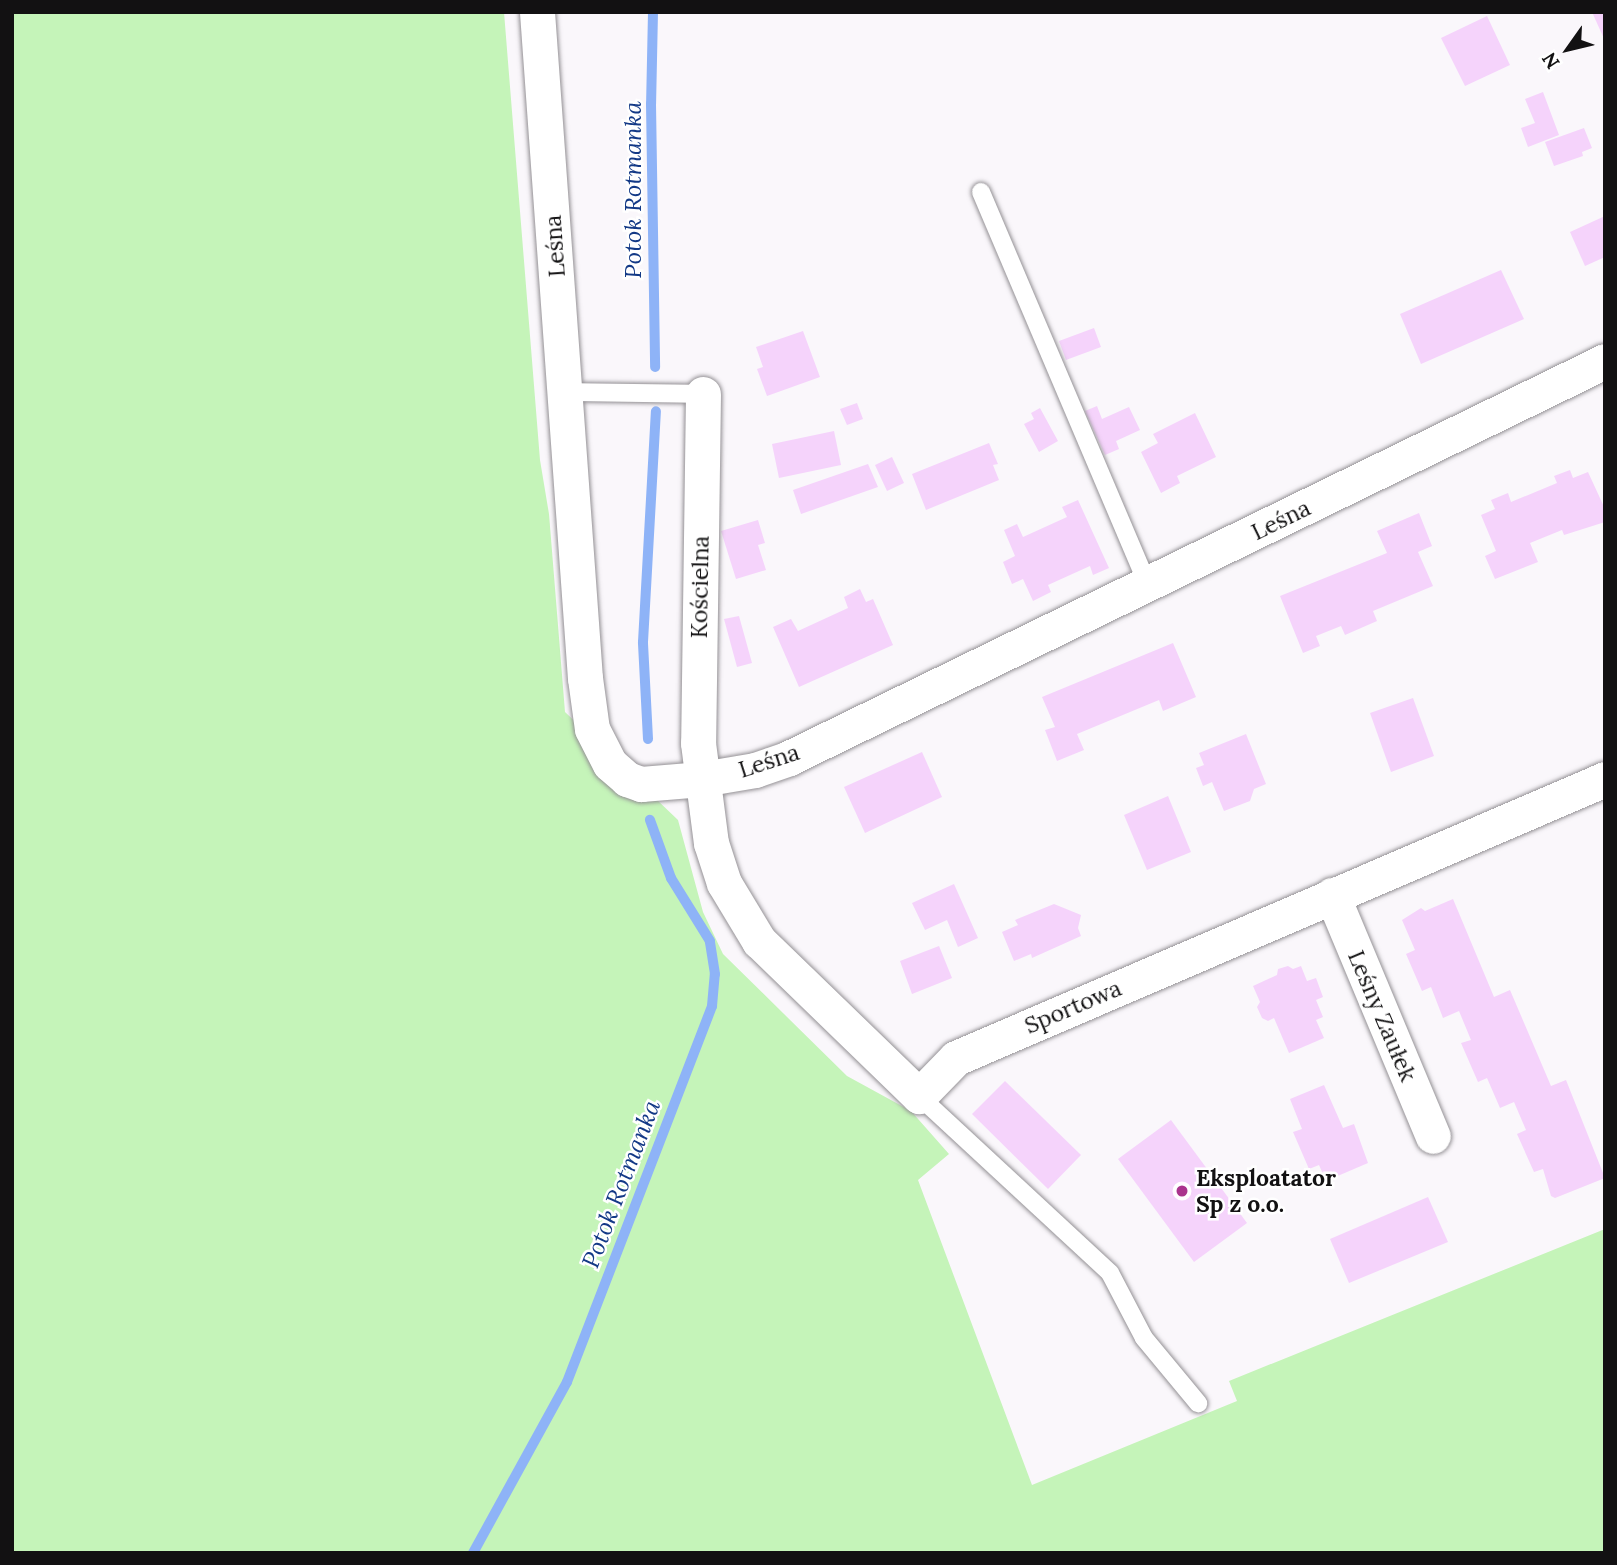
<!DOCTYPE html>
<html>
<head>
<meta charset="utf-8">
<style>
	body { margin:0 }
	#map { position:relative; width:1617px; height:1565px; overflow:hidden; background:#faf7fb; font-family:Lora,serif }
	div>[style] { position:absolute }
	.green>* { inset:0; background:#c5f4b9 }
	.stream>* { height:10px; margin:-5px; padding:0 5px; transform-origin:5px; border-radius:5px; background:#8eb3f7 }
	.building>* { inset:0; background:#f5d3fb }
	.roads { filter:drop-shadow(0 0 2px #949195) drop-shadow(0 0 2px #949195) }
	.service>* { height:18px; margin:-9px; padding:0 9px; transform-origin:9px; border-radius:9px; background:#fff }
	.minor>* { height:35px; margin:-17.5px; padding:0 17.5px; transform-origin:17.5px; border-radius:17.5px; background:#fff }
	.dots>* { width:19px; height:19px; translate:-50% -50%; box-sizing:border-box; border:4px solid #fff; border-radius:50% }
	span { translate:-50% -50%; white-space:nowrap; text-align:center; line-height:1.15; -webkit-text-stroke:5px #fff; paint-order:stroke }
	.street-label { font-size:23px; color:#121112 }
	.poi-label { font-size:23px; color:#121112; font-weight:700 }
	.left { translate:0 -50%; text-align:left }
	.water-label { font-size:24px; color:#133986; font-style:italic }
	.frame { position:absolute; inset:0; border:14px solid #121112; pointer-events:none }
	.north { position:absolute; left:1533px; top:14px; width:70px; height:70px; -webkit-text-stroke:5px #fff; paint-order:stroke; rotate:236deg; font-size:19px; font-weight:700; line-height:28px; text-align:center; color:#121112 }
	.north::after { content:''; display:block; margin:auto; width:24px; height:32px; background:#121112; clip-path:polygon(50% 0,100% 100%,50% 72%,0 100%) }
</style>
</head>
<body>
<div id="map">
	<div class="green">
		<i style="clip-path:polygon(12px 12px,504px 12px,540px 460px,549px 514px,565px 712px,678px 820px,703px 912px,723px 954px,847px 1076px,911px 1111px,949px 1154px,918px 1180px,1032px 1485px,1237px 1401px,1229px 1381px,1605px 1229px,1605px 1553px,12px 1553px)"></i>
	</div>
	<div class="stream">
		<i style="left:653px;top:12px;width:92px;rotate:91.2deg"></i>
		<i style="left:651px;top:104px;width:263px;rotate:89.1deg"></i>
		<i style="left:648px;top:739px;width:97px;rotate:-93deg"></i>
		<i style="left:643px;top:642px;width:231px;rotate:-86.8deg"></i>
		<i style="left:473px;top:1553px;width:195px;rotate:-61.2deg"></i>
		<i style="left:567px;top:1382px;width:403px;rotate:-68.9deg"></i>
		<i style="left:712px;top:1006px;width:32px;rotate:-85deg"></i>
		<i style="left:715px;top:974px;width:33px;rotate:-99deg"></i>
		<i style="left:710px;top:941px;width:74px;rotate:-121.8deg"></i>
		<i style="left:671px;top:878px;width:62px;rotate:-109.9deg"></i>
	</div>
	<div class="building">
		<i style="clip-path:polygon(1592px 12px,1605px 12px,1605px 41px)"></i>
		<i style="clip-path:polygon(1487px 16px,1510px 65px,1465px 86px,1441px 38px)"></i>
		<i style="clip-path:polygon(1543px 92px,1559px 135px,1528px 147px,1521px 128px,1535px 123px,1525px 99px)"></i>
		<i style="clip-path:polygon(1584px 128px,1592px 148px,1582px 152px,1583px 156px,1554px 166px,1545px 142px)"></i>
		<i style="clip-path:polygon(1605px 216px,1605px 257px,1585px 266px,1570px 232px)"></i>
		<i style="clip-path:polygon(1501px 270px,1524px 319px,1421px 364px,1400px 314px)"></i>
		<i style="clip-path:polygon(1094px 328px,1101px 347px,1066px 360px,1059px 341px)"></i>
		<i style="clip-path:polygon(803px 331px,820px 377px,767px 396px,757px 369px,763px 367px,756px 347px)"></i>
		<i style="clip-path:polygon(857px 403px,863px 419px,847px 425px,840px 409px)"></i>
		<i style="clip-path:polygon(1097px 406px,1102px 419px,1129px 407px,1140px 430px,1116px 441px,1119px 449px,1105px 455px,1085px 411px)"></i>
		<i style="clip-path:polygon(1040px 408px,1058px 441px,1039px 452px,1024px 424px,1034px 419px,1031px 413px)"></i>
		<i style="clip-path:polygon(1195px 413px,1216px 457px,1177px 476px,1180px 483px,1161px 493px,1141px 452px,1158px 443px,1153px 434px)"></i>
		<i style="clip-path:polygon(834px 431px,841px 465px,779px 478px,772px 444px)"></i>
		<i style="clip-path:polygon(989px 443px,998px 464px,993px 465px,999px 480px,926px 510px,912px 474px)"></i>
		<i style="clip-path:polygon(892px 457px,904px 483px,887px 491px,875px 465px)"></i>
		<i style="clip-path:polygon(868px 464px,878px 487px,801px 514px,793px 490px)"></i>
		<i style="clip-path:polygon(1570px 470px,1573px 478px,1588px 472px,1605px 509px,1605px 522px,1564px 535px,1562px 530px,1530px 543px,1538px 562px,1495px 579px,1485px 556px,1496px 551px,1481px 515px,1495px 509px,1491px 500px,1508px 493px,1511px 502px,1557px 483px,1554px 476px)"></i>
		<i style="clip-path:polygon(1078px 500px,1109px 568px,1093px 575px,1090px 566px,1048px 585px,1051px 592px,1033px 601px,1023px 579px,1012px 584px,1003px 562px,1015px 556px,1004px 530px,1017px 524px,1023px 537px,1067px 517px,1062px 507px)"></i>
		<i style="clip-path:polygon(1419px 513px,1432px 546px,1418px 552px,1433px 586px,1373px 611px,1377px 621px,1345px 635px,1341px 626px,1316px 636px,1320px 646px,1303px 653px,1280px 596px,1387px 553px,1377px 531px)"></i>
		<i style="clip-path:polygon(758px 520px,765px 543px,758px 545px,766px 570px,736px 579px,721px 531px)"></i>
		<i style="clip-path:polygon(860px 589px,866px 602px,873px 599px,893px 645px,799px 687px,773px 627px,791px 619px,798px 631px,848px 608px,844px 597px)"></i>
		<i style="clip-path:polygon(739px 616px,752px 663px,737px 667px,724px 619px)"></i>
		<i style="clip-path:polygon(1173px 643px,1196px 697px,1163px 711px,1159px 700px,1077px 734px,1084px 750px,1057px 761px,1045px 730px,1055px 727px,1042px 697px)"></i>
		<i style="clip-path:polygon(1413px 698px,1434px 756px,1391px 772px,1370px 713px)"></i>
		<i style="clip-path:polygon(1246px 734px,1266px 784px,1254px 789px,1250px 801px,1224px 811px,1212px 782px,1203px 786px,1196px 768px,1204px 765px,1199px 753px)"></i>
		<i style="clip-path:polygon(922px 752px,942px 797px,865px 833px,844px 787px)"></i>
		<i style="clip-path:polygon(1168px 796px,1191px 852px,1147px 870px,1124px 815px)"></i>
		<i style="clip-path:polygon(954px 884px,978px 938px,958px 947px,947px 920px,925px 930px,912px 903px)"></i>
		<i style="clip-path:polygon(1453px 899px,1494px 997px,1510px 990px,1551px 1086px,1566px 1080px,1605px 1178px,1555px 1198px,1551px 1196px,1543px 1169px,1534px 1172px,1517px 1134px,1526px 1130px,1514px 1102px,1500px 1108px,1487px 1078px,1478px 1082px,1461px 1043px,1471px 1040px,1459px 1011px,1443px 1018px,1431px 987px,1422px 991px,1406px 954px,1415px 950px,1402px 920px,1421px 908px,1425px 911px)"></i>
		<i style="clip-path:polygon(1054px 904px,1081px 915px,1078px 928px,1081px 936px,1032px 958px,1031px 954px,1014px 961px,1002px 932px,1018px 925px,1015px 920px)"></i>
		<i style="clip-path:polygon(939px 946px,952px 978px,912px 994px,900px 961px)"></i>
		<i style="clip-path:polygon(1288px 966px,1293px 969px,1301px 966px,1307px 981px,1316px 978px,1323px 997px,1316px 1000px,1323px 1017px,1316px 1020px,1324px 1038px,1289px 1053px,1274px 1018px,1268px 1021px,1262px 1018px,1257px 1007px,1260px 1002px,1253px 986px,1277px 975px,1278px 969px)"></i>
		<i style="clip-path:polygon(1005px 1081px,1081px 1155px,1048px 1189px,972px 1114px)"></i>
		<i style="clip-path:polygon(1324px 1085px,1343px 1128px,1354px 1124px,1368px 1163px,1326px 1181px,1319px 1165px,1309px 1169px,1293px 1132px,1302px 1129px,1290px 1099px)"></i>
		<i style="clip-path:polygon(1171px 1120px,1247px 1223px,1194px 1262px,1118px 1159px)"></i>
		<i style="clip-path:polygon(1428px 1197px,1448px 1242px,1349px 1283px,1330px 1239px)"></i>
	</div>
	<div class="roads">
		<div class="service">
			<i style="left:981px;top:192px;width:427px;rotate:67deg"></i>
			<i style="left:566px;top:392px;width:137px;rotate:0.8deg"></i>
			<i style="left:919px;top:1096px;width:260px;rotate:42.8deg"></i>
			<i style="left:1110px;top:1273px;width:73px;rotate:62.4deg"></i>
			<i style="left:1144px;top:1338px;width:85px;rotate:50.3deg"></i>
		</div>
		<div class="minor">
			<i style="left:537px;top:12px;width:668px;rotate:85.88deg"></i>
			<i style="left:585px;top:678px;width:51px;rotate:82.2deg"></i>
			<i style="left:592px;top:729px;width:39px;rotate:63deg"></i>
			<i style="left:610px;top:764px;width:23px;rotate:41deg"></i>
			<i style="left:627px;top:779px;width:15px;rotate:20deg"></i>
			<i style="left:641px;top:784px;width:61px;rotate:-4.7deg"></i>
			<i style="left:702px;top:779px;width:54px;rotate:-9.6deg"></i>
			<i style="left:755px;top:770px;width:36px;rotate:-19deg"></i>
			<i style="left:789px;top:758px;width:907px;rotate:-25.94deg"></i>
			<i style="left:703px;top:394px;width:349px;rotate:90.8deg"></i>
			<i style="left:698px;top:743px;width:101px;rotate:82.6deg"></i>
			<i style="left:711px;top:843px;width:42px;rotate:72deg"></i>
			<i style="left:724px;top:883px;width:68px;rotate:58.9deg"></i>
			<i style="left:759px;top:941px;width:223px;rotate:44.1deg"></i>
			<i style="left:919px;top:1096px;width:53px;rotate:-45.8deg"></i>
			<i style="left:956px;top:1058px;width:706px;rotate:-23.26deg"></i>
			<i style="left:1332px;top:895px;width:261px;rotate:67.3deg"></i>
		</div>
	</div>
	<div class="dots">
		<i style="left:1182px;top:1191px;background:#aa348d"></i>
	</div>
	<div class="street-label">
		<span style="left:555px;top:246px;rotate:-94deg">Leśna</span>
		<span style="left:1281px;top:520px;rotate:-26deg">Leśna</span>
		<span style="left:700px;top:587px;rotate:-89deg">Kościelna</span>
		<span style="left:769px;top:761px;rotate:-18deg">Leśna</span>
		<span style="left:1073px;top:1007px;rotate:-23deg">Sportowa</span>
		<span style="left:1382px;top:1016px;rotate:67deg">Leśny Zaułek</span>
	</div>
	<div class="poi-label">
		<span class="left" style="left:1196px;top:1191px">Eksploatator<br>Sp z o.o.</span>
	</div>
	<div class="water-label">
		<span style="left:633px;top:190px;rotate:-90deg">Potok Rotmanka</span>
		<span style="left:621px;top:1184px;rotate:-69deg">Potok Rotmanka</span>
	</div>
	<div class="frame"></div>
	<div class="north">N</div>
</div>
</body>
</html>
